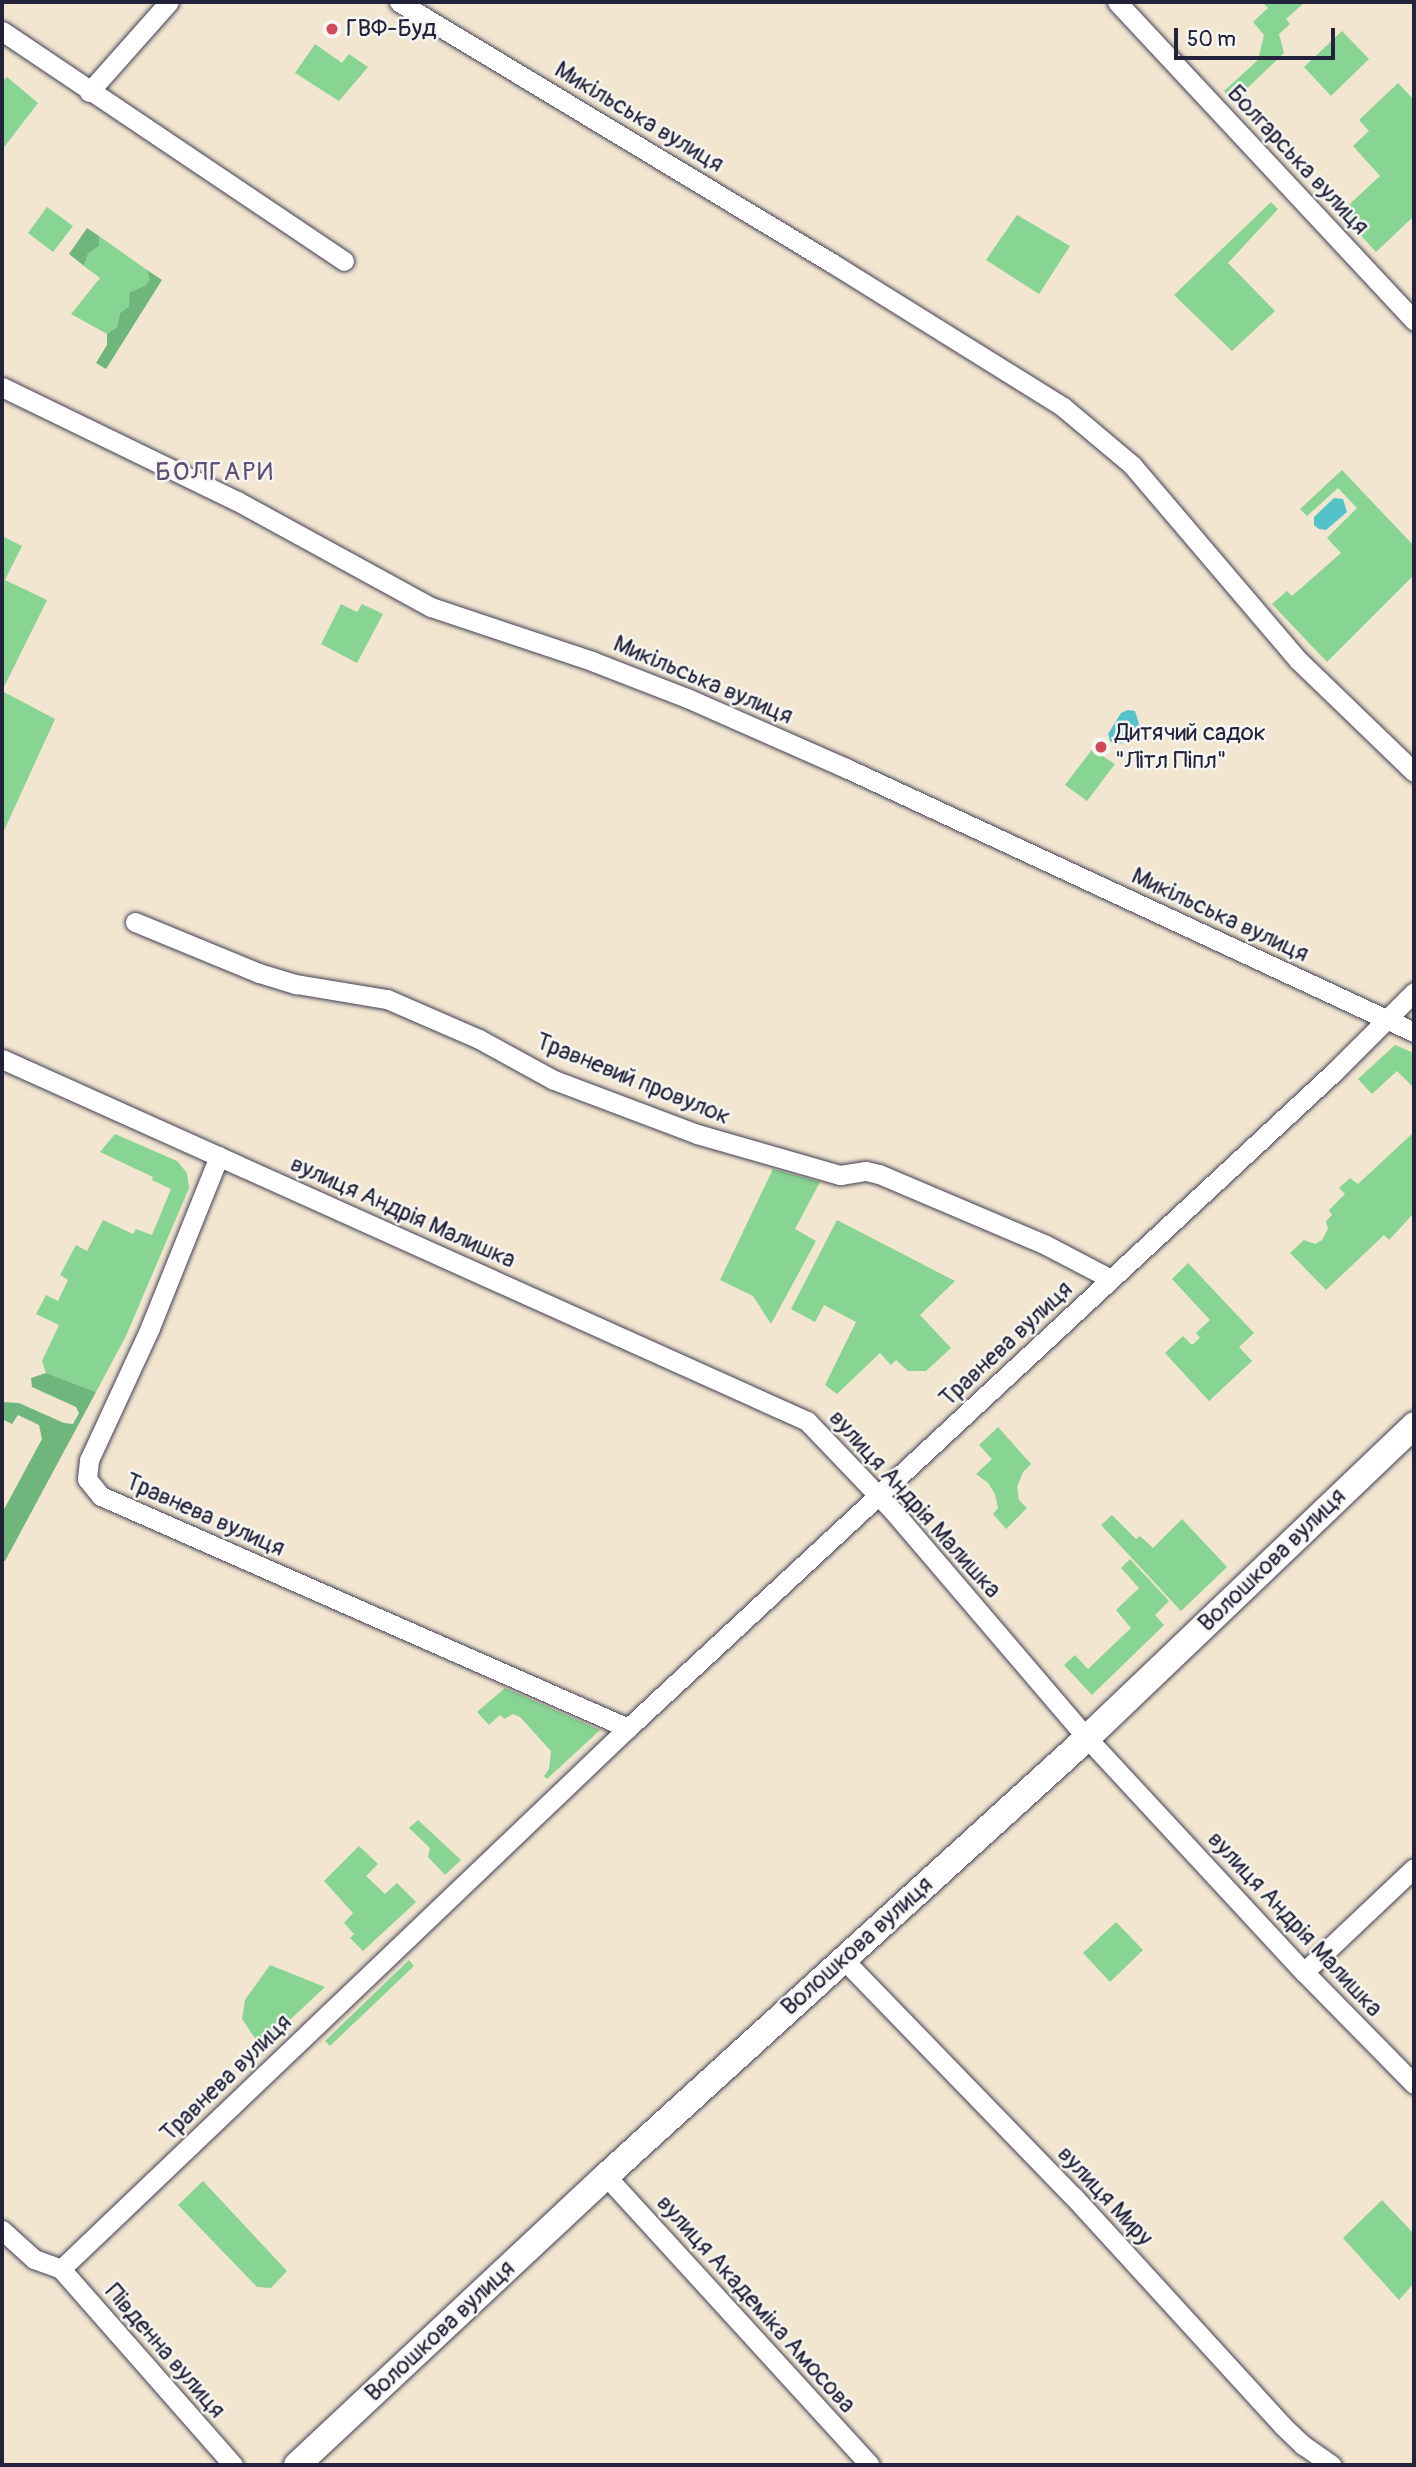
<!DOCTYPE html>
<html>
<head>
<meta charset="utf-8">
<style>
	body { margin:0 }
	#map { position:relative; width:1416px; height:2467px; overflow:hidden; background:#f2e6d1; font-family:Pangolin,sans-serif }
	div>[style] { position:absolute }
	.green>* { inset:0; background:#88d492 }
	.forest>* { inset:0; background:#6eb67c }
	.water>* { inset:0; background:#54c2c9 }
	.roads { filter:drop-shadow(0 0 2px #413f52) drop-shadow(0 0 2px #413f52) }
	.street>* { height:19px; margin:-9.5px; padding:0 9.5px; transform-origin:9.5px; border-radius:9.5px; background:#fff }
	.secondary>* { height:26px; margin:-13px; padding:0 13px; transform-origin:13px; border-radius:13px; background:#fff }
	.dots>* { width:19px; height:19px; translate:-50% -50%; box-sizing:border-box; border:4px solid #f6f6f2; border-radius:50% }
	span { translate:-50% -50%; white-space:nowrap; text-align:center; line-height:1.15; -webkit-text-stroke:5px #f6f6f2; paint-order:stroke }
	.poi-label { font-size:24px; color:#22223b }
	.left { translate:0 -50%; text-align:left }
	.street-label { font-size:24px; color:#22223b }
	.neighbourhood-label { font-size:26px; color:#604c72; letter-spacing:2px }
	.frame { position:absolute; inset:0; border:4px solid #22223b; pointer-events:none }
	.scale { position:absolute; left:1174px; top:28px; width:161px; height:32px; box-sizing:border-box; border:4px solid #22223b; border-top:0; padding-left:9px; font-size:21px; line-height:24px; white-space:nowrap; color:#22223b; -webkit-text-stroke:5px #f6f6f2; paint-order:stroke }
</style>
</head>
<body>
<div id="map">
	<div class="green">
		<i style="clip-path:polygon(1262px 2px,1305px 2px,1286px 19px,1290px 24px,1279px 34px,1284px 53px,1234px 101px,1224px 91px,1258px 60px,1264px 35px,1253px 22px,1268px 8px)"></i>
		<i style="clip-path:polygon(1342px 31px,1369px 59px,1331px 96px,1304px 67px)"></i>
		<i style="clip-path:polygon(315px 44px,342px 63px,349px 54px,368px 67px,339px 101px,295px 73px)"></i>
		<i style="clip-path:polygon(7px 77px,38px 103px,2px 150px,2px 82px)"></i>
		<i style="clip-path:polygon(1398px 83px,1414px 100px,1414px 216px,1376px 252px,1340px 213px,1380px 176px,1353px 146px,1369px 131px,1359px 120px)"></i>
		<i style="clip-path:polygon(1271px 202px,1278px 209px,1228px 263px,1275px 311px,1232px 351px,1174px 295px)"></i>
		<i style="clip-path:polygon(47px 207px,73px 226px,53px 252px,28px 233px)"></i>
		<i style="clip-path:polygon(1017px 215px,1070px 246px,1039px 294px,986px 260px)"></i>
		<i style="clip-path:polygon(99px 236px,147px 270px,151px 280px,145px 286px,130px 292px,130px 307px,120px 313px,117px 327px,107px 334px,71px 314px,100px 278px,84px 266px,88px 254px,99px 246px)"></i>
		<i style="clip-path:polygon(1342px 470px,1414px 546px,1414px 575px,1327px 662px,1272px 604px,1287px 591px,1292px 596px,1341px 553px,1327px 538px,1357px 508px,1338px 488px,1307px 516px,1300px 509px)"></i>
		<i style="clip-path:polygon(2px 536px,22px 546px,5px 580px,47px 600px,2px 691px,55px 719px,2px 835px)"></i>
		<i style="clip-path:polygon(341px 604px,357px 612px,362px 604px,383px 614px,357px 663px,321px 644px)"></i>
		<i style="clip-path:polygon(1097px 743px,1104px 757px,1115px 764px,1087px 801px,1065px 785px)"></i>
		<i style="clip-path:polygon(1395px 1045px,1414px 1053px,1414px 1088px,1397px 1071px,1372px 1094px,1358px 1079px)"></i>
		<i style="clip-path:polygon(1414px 1132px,1414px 1213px,1389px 1240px,1384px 1235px,1326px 1290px,1290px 1253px,1304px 1240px,1315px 1244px,1322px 1240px,1328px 1229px,1326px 1221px,1332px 1215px,1329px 1210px,1345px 1194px,1339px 1188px,1350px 1178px,1358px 1184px)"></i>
		<i style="clip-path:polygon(115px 1134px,177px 1161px,187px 1173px,189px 1188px,126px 1336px,96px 1392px,46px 1373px,42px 1361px,59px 1325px,36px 1314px,46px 1295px,58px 1301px,68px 1280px,60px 1275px,76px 1245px,87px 1251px,103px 1220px,133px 1234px,136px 1229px,152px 1235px,171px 1189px,152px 1180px,153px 1177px,100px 1152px)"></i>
		<i style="clip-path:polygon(773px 1169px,820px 1182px,795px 1229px,816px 1241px,771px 1324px,753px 1296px,720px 1280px)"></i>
		<i style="clip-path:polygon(837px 1220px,955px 1281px,920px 1315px,951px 1348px,926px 1371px,908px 1371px,896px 1360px,891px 1365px,880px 1353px,837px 1394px,825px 1385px,856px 1322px,824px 1305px,815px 1322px,791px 1309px)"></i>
		<i style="clip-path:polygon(1188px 1263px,1254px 1333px,1239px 1347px,1252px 1361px,1209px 1401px,1165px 1353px,1183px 1336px,1192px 1345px,1200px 1338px,1196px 1333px,1210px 1320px,1172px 1279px)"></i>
		<i style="clip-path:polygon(998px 1427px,1031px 1464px,1023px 1472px,1017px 1487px,1019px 1500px,1027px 1508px,1006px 1529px,993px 1514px,998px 1508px,995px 1494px,988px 1483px,976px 1474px,992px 1459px,979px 1445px)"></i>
		<i style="clip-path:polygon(1112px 1515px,1136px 1539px,1140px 1536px,1153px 1548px,1182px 1519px,1227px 1567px,1181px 1611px,1101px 1525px)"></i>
		<i style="clip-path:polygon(1130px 1559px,1169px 1601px,1155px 1615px,1164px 1625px,1092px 1695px,1064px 1665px,1075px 1655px,1088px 1669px,1131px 1628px,1116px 1610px,1139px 1588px,1121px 1568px)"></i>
		<i style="clip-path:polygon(505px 1688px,600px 1730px,547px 1779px,544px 1776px,549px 1769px,551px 1751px,520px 1717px,513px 1714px,504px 1719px,500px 1715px,489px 1725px,477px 1712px)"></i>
		<i style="clip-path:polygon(418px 1820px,461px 1860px,445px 1875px,428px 1857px,430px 1848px,409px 1828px)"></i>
		<i style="clip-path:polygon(359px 1846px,378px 1864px,366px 1876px,385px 1894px,397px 1883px,416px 1902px,363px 1951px,350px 1938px,354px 1934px,344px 1923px,353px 1913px,324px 1881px)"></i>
		<i style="clip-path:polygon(1116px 1922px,1143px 1950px,1110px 1982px,1083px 1953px)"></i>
		<i style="clip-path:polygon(409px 1960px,414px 1966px,330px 2046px,325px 2041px)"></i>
		<i style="clip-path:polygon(270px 1965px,325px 1987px,261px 2047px,242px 2019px,245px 2000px)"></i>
		<i style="clip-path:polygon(203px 2181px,287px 2271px,271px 2288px,257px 2287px,178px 2205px)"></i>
		<i style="clip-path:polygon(1382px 2200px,1414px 2234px,1414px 2283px,1399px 2300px,1343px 2238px)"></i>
	</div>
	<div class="forest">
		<i style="clip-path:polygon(87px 228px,99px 236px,99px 246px,88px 254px,84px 266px,69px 254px)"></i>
		<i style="clip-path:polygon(147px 270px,162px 280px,106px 369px,96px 363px,107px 345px,107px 334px,117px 327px,120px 313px,129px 307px,130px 292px,145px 286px,150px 280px)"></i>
		<i style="clip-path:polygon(46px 1373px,96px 1392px,5px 1561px,2px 1560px,2px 1513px,42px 1439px,39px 1425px,18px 1415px,12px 1424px,2px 1419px,2px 1402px,19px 1403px,64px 1423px,73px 1424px,79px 1413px,76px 1407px,32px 1387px,31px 1378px)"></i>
	</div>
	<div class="water">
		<i style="clip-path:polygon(1334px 498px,1343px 499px,1347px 512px,1326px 530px,1319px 529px,1314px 525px,1314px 517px)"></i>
		<i style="clip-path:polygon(1128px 710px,1135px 711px,1139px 724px,1123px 743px,1116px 744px,1110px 741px,1108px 734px,1121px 713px)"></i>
	</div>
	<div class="roads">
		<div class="street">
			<i style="left:399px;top:2px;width:506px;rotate:31.08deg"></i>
			<i style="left:832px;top:263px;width:272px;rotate:31.9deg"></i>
			<i style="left:1063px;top:407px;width:90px;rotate:40deg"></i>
			<i style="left:1132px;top:465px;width:256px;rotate:49.6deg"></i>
			<i style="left:1298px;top:660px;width:161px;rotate:44deg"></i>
			<i style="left:1117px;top:2px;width:436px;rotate:47deg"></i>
			<i style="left:2px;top:31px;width:412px;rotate:33.9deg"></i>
			<i style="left:89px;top:92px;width:120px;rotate:-48.4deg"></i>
			<i style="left:2px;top:387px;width:261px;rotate:25.9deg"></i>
			<i style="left:237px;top:501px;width:221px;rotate:28.7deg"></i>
			<i style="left:431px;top:607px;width:170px;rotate:18.5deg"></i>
			<i style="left:592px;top:661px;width:102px;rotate:21.3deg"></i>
			<i style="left:687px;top:698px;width:174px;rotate:23.8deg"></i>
			<i style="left:846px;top:768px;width:626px;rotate:24.93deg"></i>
			<i style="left:135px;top:922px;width:134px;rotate:22.4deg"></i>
			<i style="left:259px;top:973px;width:39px;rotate:17deg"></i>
			<i style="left:296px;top:984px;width:92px;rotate:9.4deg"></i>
			<i style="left:387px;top:999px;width:100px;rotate:23.5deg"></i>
			<i style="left:479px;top:1039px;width:85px;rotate:28.7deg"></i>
			<i style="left:554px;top:1080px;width:153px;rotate:20.7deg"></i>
			<i style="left:697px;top:1134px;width:149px;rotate:16deg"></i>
			<i style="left:840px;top:1175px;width:26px;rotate:-9deg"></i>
			<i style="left:866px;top:1171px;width:13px;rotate:13deg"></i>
			<i style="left:879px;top:1174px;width:181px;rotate:23deg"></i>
			<i style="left:1046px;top:1245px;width:73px;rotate:27.6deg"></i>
			<i style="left:2px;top:1059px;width:883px;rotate:24.21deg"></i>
			<i style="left:807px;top:1421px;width:124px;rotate:46.3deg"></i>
			<i style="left:893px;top:1511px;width:299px;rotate:49.5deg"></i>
			<i style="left:1087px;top:1738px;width:319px;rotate:47.2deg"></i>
			<i style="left:1304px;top:1972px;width:157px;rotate:45.5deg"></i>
			<i style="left:219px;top:1156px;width:185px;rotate:111.9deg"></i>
			<i style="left:150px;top:1328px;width:145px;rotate:114.8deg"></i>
			<i style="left:89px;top:1460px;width:19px;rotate:96deg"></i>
			<i style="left:87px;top:1479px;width:22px;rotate:51deg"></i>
			<i style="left:101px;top:1496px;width:576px;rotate:23.76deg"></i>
			<i style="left:843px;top:1959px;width:330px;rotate:45.9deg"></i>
			<i style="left:1073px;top:2196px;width:311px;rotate:47.6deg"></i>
			<i style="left:1283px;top:2426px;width:28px;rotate:44deg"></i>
			<i style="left:1303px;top:2445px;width:35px;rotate:35deg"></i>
			<i style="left:1304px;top:1972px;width:151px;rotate:-43.4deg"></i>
			<i style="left:606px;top:2176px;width:391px;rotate:47.6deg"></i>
			<i style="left:2px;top:2230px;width:43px;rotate:42.2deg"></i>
			<i style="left:34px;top:2259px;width:29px;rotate:20deg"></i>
			<i style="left:61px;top:2269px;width:261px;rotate:48.7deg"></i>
			<i style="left:61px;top:2269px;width:784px;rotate:-43.66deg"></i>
			<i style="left:628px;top:1728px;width:964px;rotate:-42.9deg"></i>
			<i style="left:1334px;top:1072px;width:113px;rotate:-45deg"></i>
		</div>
		<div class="secondary">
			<i style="left:297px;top:2465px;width:423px;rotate:-43.1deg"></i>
			<i style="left:606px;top:2176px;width:651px;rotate:-42.32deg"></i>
			<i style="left:1087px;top:1738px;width:453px;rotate:-43.7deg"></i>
		</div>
	</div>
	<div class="dots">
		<i style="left:332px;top:29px;background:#d1495b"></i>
		<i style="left:1101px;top:747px;background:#d1495b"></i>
	</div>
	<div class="poi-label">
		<span class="left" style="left:346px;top:29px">ГВФ-Буд</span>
		<span class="left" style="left:1115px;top:747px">Дитячий садок<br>"Літл Піпл"</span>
	</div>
	<div class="street-label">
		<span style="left:639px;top:117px;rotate:31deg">Микільська вулиця</span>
		<span style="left:1298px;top:160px;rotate:47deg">Болгарська вулиця</span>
		<span style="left:703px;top:680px;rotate:23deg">Микільська вулиця</span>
		<span style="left:1220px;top:915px;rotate:25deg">Микільська вулиця</span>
		<span style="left:633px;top:1079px;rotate:22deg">Травневий провулок</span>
		<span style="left:403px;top:1212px;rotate:24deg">вулиця Андрія Малишка</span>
		<span style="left:1006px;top:1344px;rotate:-43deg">Травнева вулиця</span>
		<span style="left:915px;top:1504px;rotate:48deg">вулиця Андрія Малишка</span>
		<span style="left:205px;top:1515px;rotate:24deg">Травнева вулиця</span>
		<span style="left:1272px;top:1560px;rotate:-44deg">Волошкова вулиця</span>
		<span style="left:1295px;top:1924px;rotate:47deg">вулиця Андрія Малишка</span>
		<span style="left:857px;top:1946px;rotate:-42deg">Волошкова вулиця</span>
		<span style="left:226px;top:2078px;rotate:-44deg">Травнева вулиця</span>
		<span style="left:1105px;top:2196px;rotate:47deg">вулиця Миру</span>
		<span style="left:756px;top:2304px;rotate:48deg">вулиця Академіка Амосова</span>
		<span style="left:440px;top:2331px;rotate:-43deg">Волошкова вулиця</span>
		<span style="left:165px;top:2351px;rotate:49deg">Південна вулиця</span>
	</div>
	<div class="neighbourhood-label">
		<span style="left:215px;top:473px">БОЛГАРИ</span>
	</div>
	<div class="frame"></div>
	<div class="scale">50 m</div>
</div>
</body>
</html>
